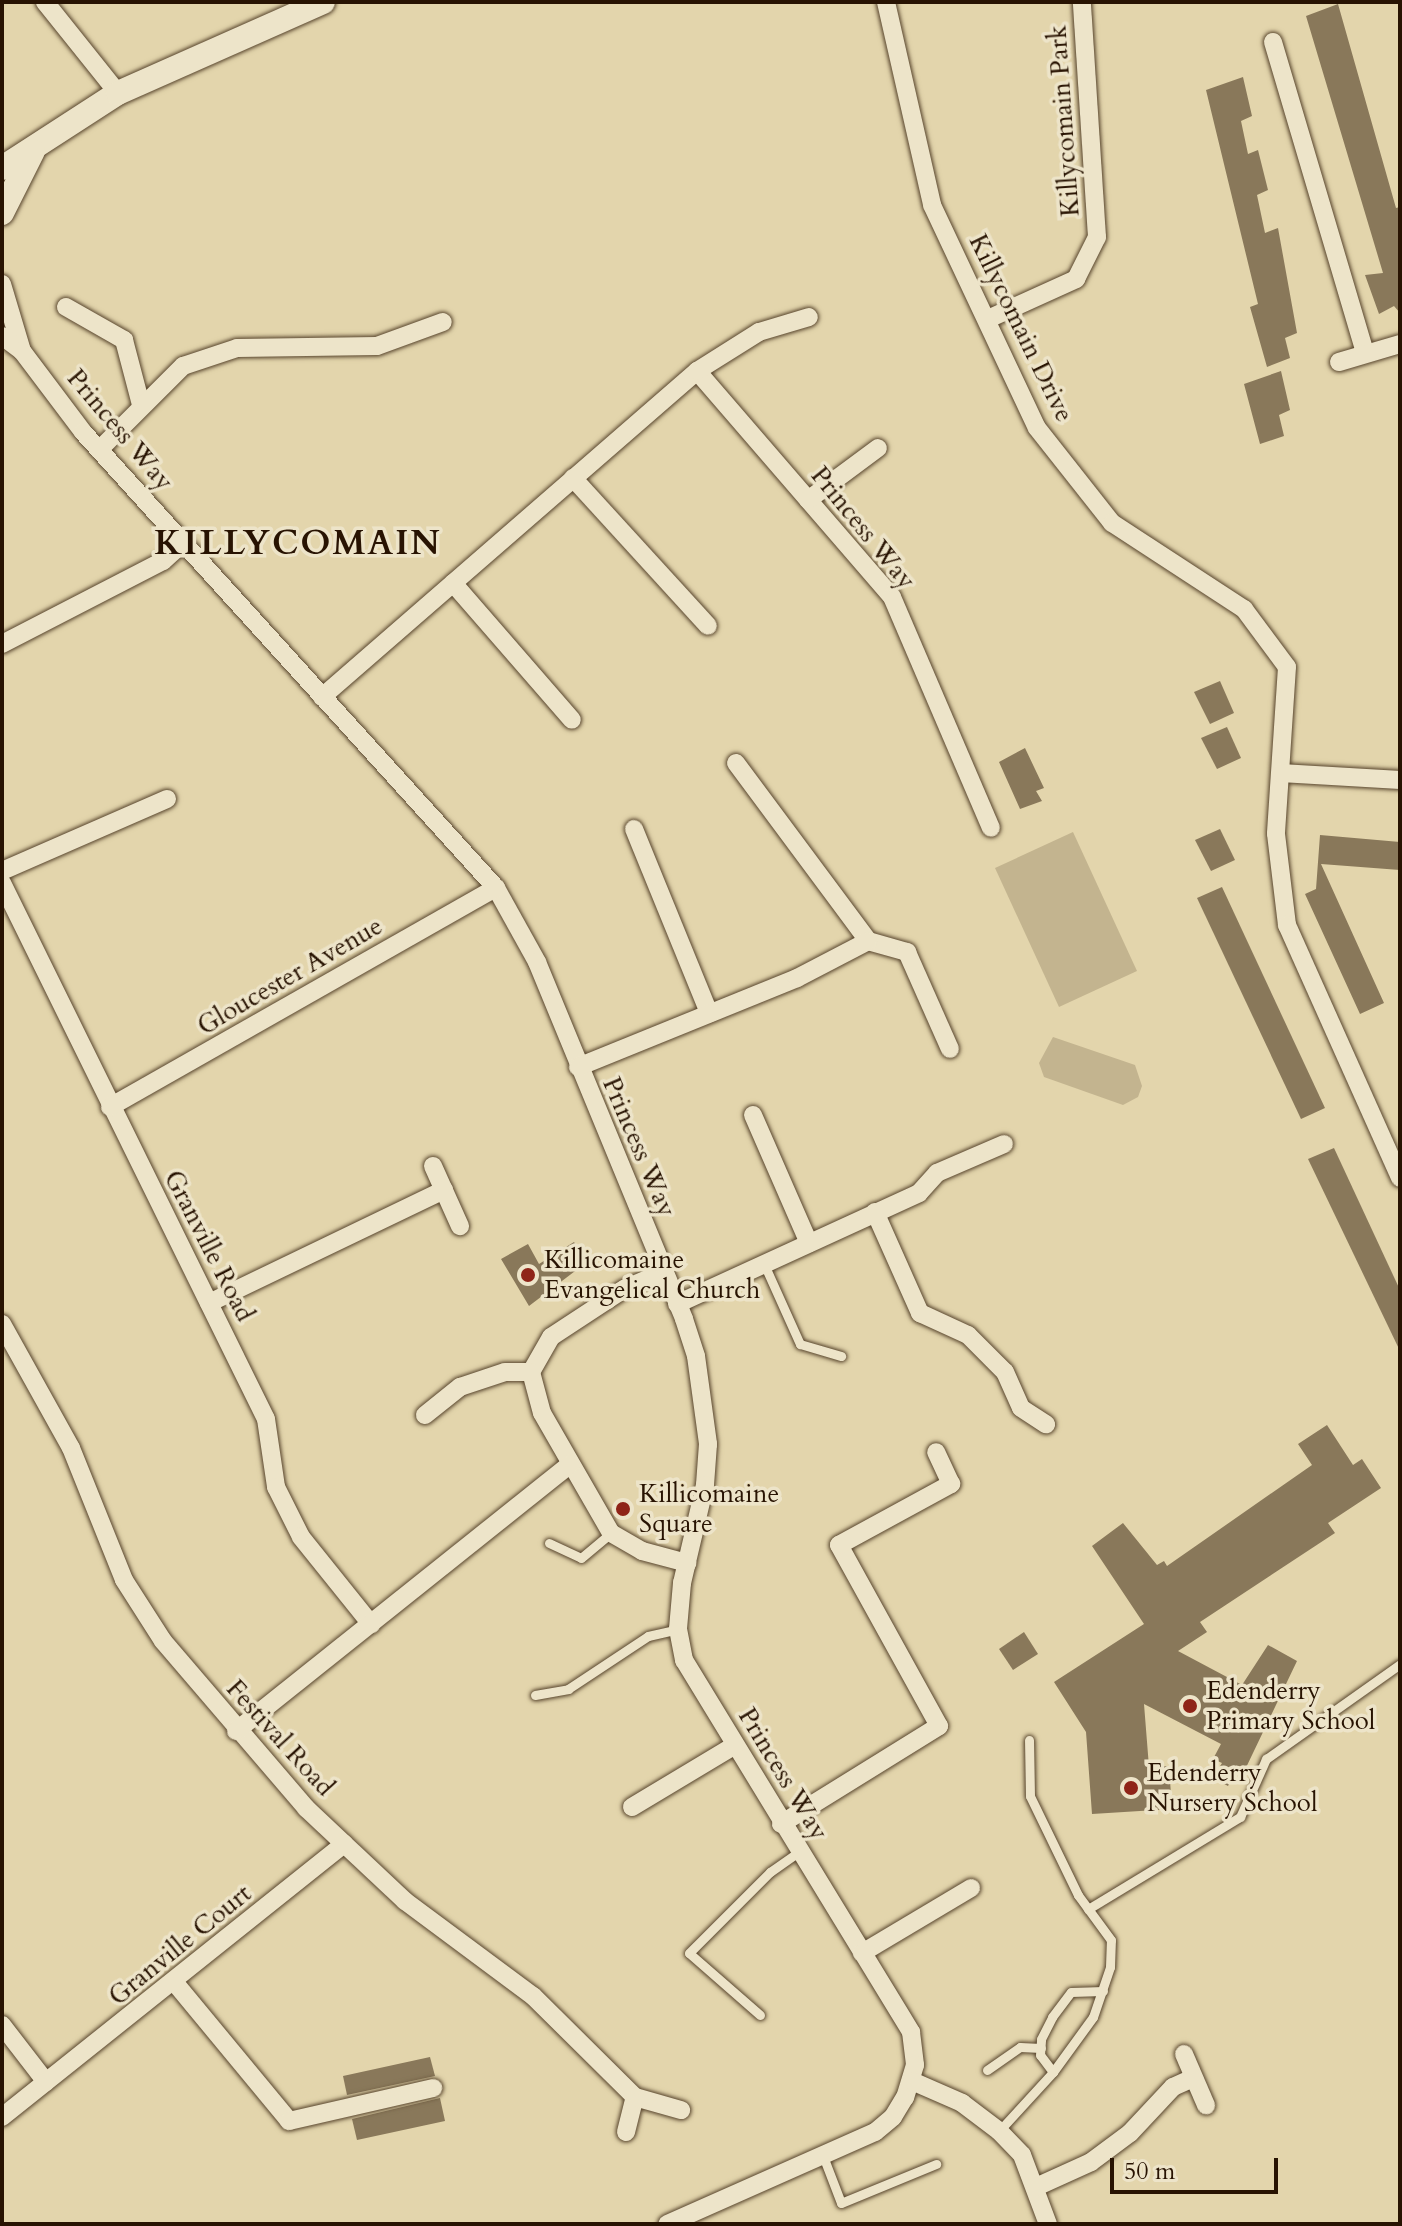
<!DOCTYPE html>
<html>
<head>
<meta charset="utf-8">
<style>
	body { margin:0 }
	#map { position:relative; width:1402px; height:2226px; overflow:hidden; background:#e3d5ac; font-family:Cardo,serif }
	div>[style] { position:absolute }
	.green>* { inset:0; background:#c3b48f }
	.building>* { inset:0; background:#89785a }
	.roads { filter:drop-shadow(0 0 2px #57442c) drop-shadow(0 0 2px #57442c) }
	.service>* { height:9px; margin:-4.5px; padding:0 4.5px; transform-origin:4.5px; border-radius:4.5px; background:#ede4c9 }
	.minor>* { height:18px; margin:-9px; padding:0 9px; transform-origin:9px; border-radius:9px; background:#ede4c9 }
	.tertiary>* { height:24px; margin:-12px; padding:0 12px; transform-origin:12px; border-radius:12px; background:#ede4c9 }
	.dots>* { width:22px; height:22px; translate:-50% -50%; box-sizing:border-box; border:4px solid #ede4c9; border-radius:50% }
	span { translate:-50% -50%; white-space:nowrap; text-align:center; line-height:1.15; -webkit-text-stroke:7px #ede4c9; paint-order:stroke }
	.street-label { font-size:26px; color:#281302 }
	.poi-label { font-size:26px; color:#281302 }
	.left { translate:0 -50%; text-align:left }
	.district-label { font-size:34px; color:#281302; font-weight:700; letter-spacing:2px }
	.frame { position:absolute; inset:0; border:4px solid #281302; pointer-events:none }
	.scale { position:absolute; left:1110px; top:2158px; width:168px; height:36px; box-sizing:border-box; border:4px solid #281302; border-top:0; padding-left:10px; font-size:24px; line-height:28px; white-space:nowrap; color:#281302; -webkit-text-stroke:6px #ede4c9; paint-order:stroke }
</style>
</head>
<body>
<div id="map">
	<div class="green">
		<i style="clip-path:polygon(1073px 832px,1137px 971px,1059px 1007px,995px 868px)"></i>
		<i style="clip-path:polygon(1053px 1037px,1135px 1065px,1142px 1086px,1138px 1097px,1123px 1105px,1044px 1077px,1039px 1063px)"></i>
	</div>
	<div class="building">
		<i style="clip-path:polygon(1338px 4px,1396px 208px,1400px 207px,1400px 313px,1394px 306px,1379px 314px,1365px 275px,1383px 273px,1306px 16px)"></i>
		<i style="clip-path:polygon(1243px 77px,1252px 116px,1241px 121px,1248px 154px,1258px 150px,1268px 190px,1257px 195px,1265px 233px,1278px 228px,1297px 333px,1285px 338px,1290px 358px,1267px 367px,1250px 307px,1258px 304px,1206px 90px)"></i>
		<i style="clip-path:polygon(1281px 371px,1290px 410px,1279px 415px,1284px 436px,1260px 444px,1244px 384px)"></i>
		<i style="clip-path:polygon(1220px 681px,1234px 713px,1210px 724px,1194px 692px)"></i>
		<i style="clip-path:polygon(1227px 727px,1241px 758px,1217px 769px,1201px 738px)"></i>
		<i style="clip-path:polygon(1025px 748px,1044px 788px,1036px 791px,1042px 801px,1020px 809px,999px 762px)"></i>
		<i style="clip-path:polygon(1220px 829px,1235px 860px,1211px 871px,1195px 840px)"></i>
		<i style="clip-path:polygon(1320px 835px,1400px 842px,1400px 870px,1321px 864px,1384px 1003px,1360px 1014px,1305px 894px,1316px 889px)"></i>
		<i style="clip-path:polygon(1222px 887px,1325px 1108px,1301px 1119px,1197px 898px)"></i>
		<i style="clip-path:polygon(1334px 1148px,1400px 1290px,1400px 1351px,1308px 1159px)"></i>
		<i style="clip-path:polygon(574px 1242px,587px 1262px,529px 1306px,501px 1259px,528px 1244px,539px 1264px)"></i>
		<i style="clip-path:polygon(1327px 1425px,1353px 1465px,1362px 1459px,1381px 1488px,1328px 1523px,1335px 1533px,1200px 1622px,1207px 1632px,1178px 1651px,1242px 1685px,1268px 1645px,1297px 1661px,1242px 1776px,1235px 1773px,1228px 1786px,1213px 1778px,1222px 1763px,1213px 1759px,1221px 1744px,1144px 1704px,1149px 1767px,1169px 1766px,1172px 1809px,1092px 1814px,1086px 1732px,1054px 1682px,1144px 1624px,1092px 1546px,1123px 1523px,1157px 1565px,1164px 1561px,1167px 1566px,1312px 1465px,1298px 1444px)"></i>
		<i style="clip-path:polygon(1024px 1632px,1038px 1654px,1013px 1670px,999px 1649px)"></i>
		<i style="clip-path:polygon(430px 2057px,435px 2076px,347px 2095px,343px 2076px)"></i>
		<i style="clip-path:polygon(440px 2098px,445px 2121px,357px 2140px,352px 2119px)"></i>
	</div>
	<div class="roads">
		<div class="service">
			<i style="left:764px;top:1264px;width:88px;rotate:65.8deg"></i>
			<i style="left:800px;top:1344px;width:43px;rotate:16.3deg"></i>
			<i style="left:549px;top:1543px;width:35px;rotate:25deg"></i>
			<i style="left:581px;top:1558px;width:39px;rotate:-40deg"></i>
			<i style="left:535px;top:1695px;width:34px;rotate:-10deg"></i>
			<i style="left:568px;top:1689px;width:96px;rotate:-33.5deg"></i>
			<i style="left:648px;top:1636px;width:31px;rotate:-13deg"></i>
			<i style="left:1088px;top:1909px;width:178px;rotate:-31.2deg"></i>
			<i style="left:1240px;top:1817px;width:64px;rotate:-65.9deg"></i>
			<i style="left:1266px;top:1759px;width:164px;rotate:-35.3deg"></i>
			<i style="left:760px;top:2015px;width:94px;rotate:-138.9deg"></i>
			<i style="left:689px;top:1953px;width:115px;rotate:-45deg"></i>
			<i style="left:770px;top:1872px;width:35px;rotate:-35deg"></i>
			<i style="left:987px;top:2070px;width:40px;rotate:-34.9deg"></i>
			<i style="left:1020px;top:2047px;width:21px;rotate:3deg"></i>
			<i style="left:1053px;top:2072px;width:21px;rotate:-127deg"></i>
			<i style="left:1040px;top:2055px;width:16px;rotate:-86deg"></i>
			<i style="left:1041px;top:2039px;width:25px;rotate:-63deg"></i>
			<i style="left:1052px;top:2017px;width:31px;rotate:-53deg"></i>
			<i style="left:1071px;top:1992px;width:32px;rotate:-2deg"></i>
			<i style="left:999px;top:2131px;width:80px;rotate:-47.5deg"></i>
			<i style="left:1053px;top:2072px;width:68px;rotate:-54deg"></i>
			<i style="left:1093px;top:2017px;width:53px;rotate:-71.2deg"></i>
			<i style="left:1110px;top:1967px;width:27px;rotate:-88deg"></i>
			<i style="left:1111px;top:1940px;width:56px;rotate:-126.3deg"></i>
			<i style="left:1078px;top:1895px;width:110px;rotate:-115.9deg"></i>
			<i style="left:1030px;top:1796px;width:56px;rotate:-91deg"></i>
			<i style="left:823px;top:2156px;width:50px;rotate:69deg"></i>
			<i style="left:841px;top:2203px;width:103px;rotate:-22.3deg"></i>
		</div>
		<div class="minor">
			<i style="left:45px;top:2px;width:117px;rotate:51.3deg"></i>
			<i style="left:886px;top:2px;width:208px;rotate:77.2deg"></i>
			<i style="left:932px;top:205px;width:246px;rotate:64.8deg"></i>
			<i style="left:1037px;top:428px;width:121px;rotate:51.7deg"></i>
			<i style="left:1112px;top:523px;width:158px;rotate:33.1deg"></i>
			<i style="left:1244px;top:609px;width:72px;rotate:53.4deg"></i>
			<i style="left:1287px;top:667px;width:167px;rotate:93.8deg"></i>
			<i style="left:1276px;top:834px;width:92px;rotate:83.1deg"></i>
			<i style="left:1287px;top:925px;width:277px;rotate:65.9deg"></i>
			<i style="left:1273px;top:42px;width:324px;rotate:73.5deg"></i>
			<i style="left:2px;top:284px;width:70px;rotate:73.4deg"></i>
			<i style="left:66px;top:307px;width:67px;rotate:29.6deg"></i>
			<i style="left:124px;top:340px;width:67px;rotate:75.3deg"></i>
			<i style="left:988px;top:319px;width:97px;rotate:-24.4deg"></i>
			<i style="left:1076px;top:279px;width:47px;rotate:-63.4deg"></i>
			<i style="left:1097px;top:237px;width:235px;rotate:-93.7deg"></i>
			<i style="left:2px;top:336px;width:25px;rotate:37deg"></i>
			<i style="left:22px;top:351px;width:101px;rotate:53deg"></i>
			<i style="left:83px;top:432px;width:615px;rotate:47.83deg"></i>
			<i style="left:496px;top:888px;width:85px;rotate:61deg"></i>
			<i style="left:537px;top:962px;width:386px;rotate:67.6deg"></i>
			<i style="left:684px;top:1319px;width:39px;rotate:72deg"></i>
			<i style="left:696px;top:1356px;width:89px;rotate:82.2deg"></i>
			<i style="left:708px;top:1444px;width:41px;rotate:94.2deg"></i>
			<i style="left:705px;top:1485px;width:101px;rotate:103.2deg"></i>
			<i style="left:682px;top:1583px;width:46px;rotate:95deg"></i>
			<i style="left:678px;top:1629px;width:32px;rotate:79deg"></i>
			<i style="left:684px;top:1660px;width:436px;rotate:58.6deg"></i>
			<i style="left:911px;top:2032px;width:33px;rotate:83deg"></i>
			<i style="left:915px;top:2065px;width:34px;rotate:107deg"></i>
			<i style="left:905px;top:2097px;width:23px;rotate:121deg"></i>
			<i style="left:893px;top:2117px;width:23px;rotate:140deg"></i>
			<i style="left:875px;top:2132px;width:227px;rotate:156.1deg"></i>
			<i style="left:1339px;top:362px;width:64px;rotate:-16.4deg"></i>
			<i style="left:697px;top:371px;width:298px;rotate:49.2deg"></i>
			<i style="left:892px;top:597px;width:251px;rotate:66.8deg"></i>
			<i style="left:99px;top:450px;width:119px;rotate:-45deg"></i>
			<i style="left:183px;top:366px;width:57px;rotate:-18.4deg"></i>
			<i style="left:237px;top:348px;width:140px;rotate:-0.8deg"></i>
			<i style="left:377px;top:346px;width:70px;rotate:-20deg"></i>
			<i style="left:573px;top:478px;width:200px;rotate:47.6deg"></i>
			<i style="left:808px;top:500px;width:87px;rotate:-36.6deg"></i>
			<i style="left:453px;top:583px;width:181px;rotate:49deg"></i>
			<i style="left:2px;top:644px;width:181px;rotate:-27.3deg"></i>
			<i style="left:163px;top:561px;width:27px;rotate:-42deg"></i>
			<i style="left:322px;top:697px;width:497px;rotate:-41deg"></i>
			<i style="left:697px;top:371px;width:73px;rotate:-32.2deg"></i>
			<i style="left:759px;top:332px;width:52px;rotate:-16.7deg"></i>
			<i style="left:736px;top:763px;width:222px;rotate:53.4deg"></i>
			<i style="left:868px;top:941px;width:41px;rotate:15.8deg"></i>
			<i style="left:907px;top:952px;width:106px;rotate:66.1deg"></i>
			<i style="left:1281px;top:773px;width:119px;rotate:3.4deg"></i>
			<i style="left:634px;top:829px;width:199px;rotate:67.8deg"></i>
			<i style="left:2px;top:871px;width:180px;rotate:-23.6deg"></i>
			<i style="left:2px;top:883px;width:597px;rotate:63.78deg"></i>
			<i style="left:266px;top:1419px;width:69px;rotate:81.6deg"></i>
			<i style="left:276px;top:1487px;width:56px;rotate:63.4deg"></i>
			<i style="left:301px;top:1537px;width:112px;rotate:51.2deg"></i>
			<i style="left:578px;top:1067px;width:236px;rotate:-22.1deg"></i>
			<i style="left:797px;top:978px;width:80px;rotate:-27.5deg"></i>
			<i style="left:110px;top:1107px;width:444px;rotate:-29.6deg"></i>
			<i style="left:753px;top:1115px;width:140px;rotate:66.4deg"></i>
			<i style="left:433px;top:1166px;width:66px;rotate:65.8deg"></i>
			<i style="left:875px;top:1212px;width:111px;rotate:66deg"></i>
			<i style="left:920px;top:1313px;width:53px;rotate:24.6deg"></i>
			<i style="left:968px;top:1335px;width:52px;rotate:45deg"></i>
			<i style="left:1005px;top:1372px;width:39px;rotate:66deg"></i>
			<i style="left:1021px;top:1408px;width:30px;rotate:33deg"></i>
			<i style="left:664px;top:1272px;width:43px;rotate:157deg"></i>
			<i style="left:624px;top:1289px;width:87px;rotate:146.7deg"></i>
			<i style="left:551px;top:1337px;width:40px;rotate:119.7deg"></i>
			<i style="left:531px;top:1372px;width:42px;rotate:75deg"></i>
			<i style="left:542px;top:1413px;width:138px;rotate:60.1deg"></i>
			<i style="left:611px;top:1533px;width:36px;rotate:30deg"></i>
			<i style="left:642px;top:1551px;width:47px;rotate:14.9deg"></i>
			<i style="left:209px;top:1303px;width:261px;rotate:-25.7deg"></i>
			<i style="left:677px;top:1304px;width:266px;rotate:-24.6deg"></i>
			<i style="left:919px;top:1193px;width:27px;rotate:-48deg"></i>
			<i style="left:937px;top:1173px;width:73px;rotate:-23.4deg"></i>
			<i style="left:2px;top:1324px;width:142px;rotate:60.9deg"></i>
			<i style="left:71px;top:1448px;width:142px;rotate:68.1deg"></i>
			<i style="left:124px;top:1580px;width:72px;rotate:57.4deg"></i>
			<i style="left:163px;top:1641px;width:220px;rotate:49.4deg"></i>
			<i style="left:306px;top:1808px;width:136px;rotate:43.2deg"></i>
			<i style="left:405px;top:1901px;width:159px;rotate:36.6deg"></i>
			<i style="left:533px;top:1996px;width:144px;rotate:44.7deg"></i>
			<i style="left:425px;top:1415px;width:45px;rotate:-38.7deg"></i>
			<i style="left:460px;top:1387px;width:47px;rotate:-18.4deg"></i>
			<i style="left:505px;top:1372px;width:26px"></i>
			<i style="left:236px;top:1731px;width:428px;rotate:-38.6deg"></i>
			<i style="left:632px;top:1807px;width:120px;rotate:-31deg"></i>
			<i style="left:781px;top:1824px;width:186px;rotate:-31.8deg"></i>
			<i style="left:939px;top:1726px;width:207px;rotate:-118.9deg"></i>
			<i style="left:839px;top:1545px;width:128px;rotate:-28.6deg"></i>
			<i style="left:951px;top:1484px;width:35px;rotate:-115deg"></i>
			<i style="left:862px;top:1953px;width:127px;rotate:-30.8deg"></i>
			<i style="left:175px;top:1983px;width:179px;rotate:50.4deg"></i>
			<i style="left:289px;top:2121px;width:148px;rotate:-12.9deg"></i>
			<i style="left:2px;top:2025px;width:72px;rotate:52.3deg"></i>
			<i style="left:1184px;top:2054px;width:56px;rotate:66.7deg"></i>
			<i style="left:912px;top:2081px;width:55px;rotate:23.7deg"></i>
			<i style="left:962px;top:2103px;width:46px;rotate:37.1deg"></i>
			<i style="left:999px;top:2131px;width:33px;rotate:46deg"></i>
			<i style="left:1022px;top:2155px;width:74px;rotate:69.4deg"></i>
			<i style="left:2px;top:2117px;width:438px;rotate:-38.6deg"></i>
			<i style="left:626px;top:2132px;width:36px;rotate:-76deg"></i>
			<i style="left:635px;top:2097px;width:48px;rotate:15.8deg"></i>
			<i style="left:1036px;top:2187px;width:60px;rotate:-24.4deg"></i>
			<i style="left:1091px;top:2162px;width:49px;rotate:-36.6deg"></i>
			<i style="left:1130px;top:2133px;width:63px;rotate:-46.9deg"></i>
			<i style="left:1173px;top:2087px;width:22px;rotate:-24deg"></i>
		</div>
		<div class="tertiary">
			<i style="left:2px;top:168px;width:138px;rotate:-32.9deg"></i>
			<i style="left:118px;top:93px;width:224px;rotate:-23.9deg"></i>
			<i style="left:2px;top:213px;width:69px;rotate:-63.4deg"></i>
		</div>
	</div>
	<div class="dots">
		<i style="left:528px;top:1275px;background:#8f2418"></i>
		<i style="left:623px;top:1509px;background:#8f2418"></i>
		<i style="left:1190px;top:1706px;background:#8f2418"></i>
		<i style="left:1131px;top:1788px;background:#8f2418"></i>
	</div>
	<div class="street-label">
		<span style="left:1064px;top:121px;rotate:-94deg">Killycomain Park</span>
		<span style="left:1021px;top:328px;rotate:64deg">Killycomain Drive</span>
		<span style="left:120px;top:430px;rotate:50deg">Princess Way</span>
		<span style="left:863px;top:528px;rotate:51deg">Princess Way</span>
		<span style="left:290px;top:976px;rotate:-30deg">Gloucester Avenue</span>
		<span style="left:639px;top:1147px;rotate:67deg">Princess Way</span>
		<span style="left:209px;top:1246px;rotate:63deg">Granville Road</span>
		<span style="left:280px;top:1738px;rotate:48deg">Festival Road</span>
		<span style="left:783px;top:1774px;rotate:59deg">Princess Way</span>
		<span style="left:180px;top:1945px;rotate:-39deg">Granville Court</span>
	</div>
	<div class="poi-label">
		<span class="left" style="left:544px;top:1275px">Killicomaine<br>Evangelical Church</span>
		<span class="left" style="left:639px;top:1509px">Killicomaine<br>Square</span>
		<span class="left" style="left:1206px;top:1706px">Edenderry<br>Primary School</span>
		<span class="left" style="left:1147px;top:1788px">Edenderry<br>Nursery School</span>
	</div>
	<div class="district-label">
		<span style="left:298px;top:544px">KILLYCOMAIN</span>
	</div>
	<div class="frame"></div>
	<div class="scale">50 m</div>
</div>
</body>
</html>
